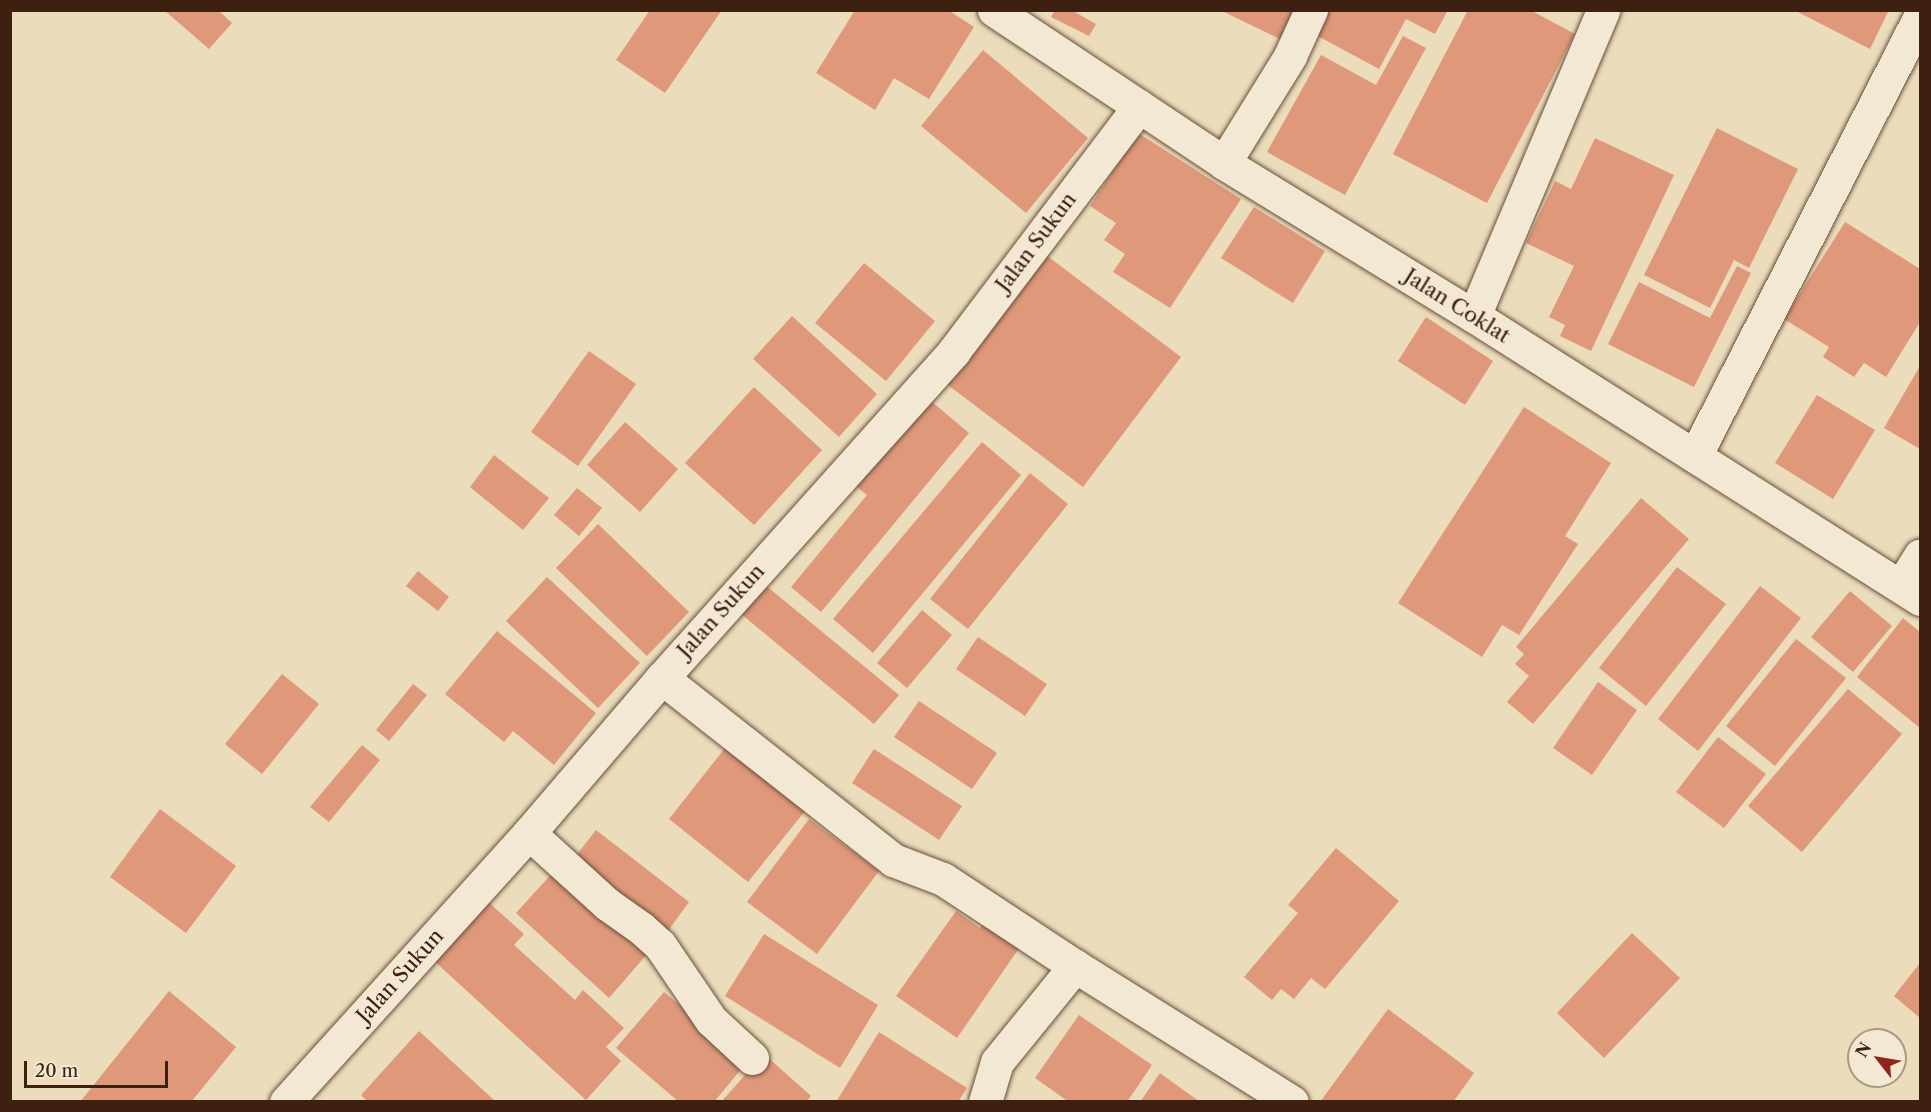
<!DOCTYPE html>
<html>
<head>
<meta charset="utf-8">
<style>
	body { margin:0 }
	#map { position:relative; width:1931px; height:1112px; overflow:hidden; background:#ebdcbb; font-family:"Libre Caslon Text",serif }
	div>[style] { position:absolute }
	.building>* { inset:0; background:#df987a }
	.roads { filter:drop-shadow(0 0 2px #694f3b) drop-shadow(0 0 2px #694f3b) }
	.minor>* { height:33px; margin:-16.5px; padding:0 16.5px; transform-origin:16.5px; border-radius:16.5px; background:#f2e8d3 }
	span { translate:-50% -50%; white-space:nowrap; text-align:center; line-height:1.15; -webkit-text-stroke:5px #f2e8d3; paint-order:stroke }
	.street-label { font-size:21px; color:#3e2010 }
	.frame { position:absolute; inset:0; border:12px solid #3e2010; pointer-events:none }
	.north { position:absolute; left:1847px; top:1028px; width:60px; height:60px; box-sizing:border-box; background:#f2e8d3; border:2px solid #aa9885; border-radius:50%; rotate:301deg; font-size:16px; font-weight:700; line-height:24px; text-align:center; color:#3e2010 }
	.north::after { content:''; display:block; margin:auto; width:21px; height:27px; background:#8f2418; clip-path:polygon(50% 0,100% 100%,50% 72%,0 100%) }
	.scale { position:absolute; left:24px; top:1061px; width:144px; height:27px; box-sizing:border-box; border:3px solid #3e2010; border-top:0; padding-left:8px; font-size:18px; line-height:21px; white-space:nowrap; color:#3e2010; -webkit-text-stroke:4px #f2e8d3; paint-order:stroke }
</style>
</head>
<body>
<div id="map">
	<div class="building">
		<i style="clip-path:polygon(164px 10px,218px 10px,232px 23px,209px 49px)"></i>
		<i style="clip-path:polygon(650px 10px,722px 10px,665px 93px,616px 60px)"></i>
		<i style="clip-path:polygon(855px 10px,948px 10px,974px 27px,929px 99px,894px 78px,875px 110px,816px 73px)"></i>
		<i style="clip-path:polygon(1055px 10px,1071px 10px,1096px 24px,1089px 36px,1051px 17px)"></i>
		<i style="clip-path:polygon(1220px 10px,1298px 10px,1284px 41px)"></i>
		<i style="clip-path:polygon(1327px 10px,1448px 10px,1435px 34px,1406px 19px,1379px 69px,1314px 34px)"></i>
		<i style="clip-path:polygon(1468px 10px,1530px 10px,1575px 34px,1487px 203px,1393px 154px)"></i>
		<i style="clip-path:polygon(1794px 10px,1889px 10px,1870px 49px)"></i>
		<i style="clip-path:polygon(1403px 36px,1426px 48px,1345px 195px,1267px 152px,1321px 55px,1376px 85px)"></i>
		<i style="clip-path:polygon(983px 50px,1088px 138px,1026px 213px,921px 126px)"></i>
		<i style="clip-path:polygon(1717px 128px,1798px 169px,1749px 268px,1734px 260px,1710px 308px,1644px 275px)"></i>
		<i style="clip-path:polygon(1138px 133px,1241px 199px,1170px 308px,1113px 272px,1125px 254px,1104px 240px,1116px 223px,1090px 206px)"></i>
		<i style="clip-path:polygon(1595px 138px,1674px 175px,1591px 351px,1560px 336px,1565px 325px,1549px 317px,1574px 266px,1526px 243px,1555px 181px,1571px 189px)"></i>
		<i style="clip-path:polygon(1254px 207px,1325px 251px,1293px 303px,1221px 258px)"></i>
		<i style="clip-path:polygon(1845px 222px,1920px 269px,1920px 322px,1886px 377px,1864px 363px,1854px 377px,1823px 357px,1829px 347px,1784px 319px)"></i>
		<i style="clip-path:polygon(1042px 252px,1181px 357px,1083px 487px,944px 382px)"></i>
		<i style="clip-path:polygon(864px 263px,935px 321px,886px 381px,815px 323px)"></i>
		<i style="clip-path:polygon(1737px 266px,1751px 273px,1694px 387px,1608px 344px,1639px 282px,1710px 318px)"></i>
		<i style="clip-path:polygon(792px 316px,877px 394px,839px 437px,753px 359px)"></i>
		<i style="clip-path:polygon(1426px 317px,1493px 361px,1465px 405px,1398px 361px)"></i>
		<i style="clip-path:polygon(589px 351px,636px 384px,578px 466px,531px 432px)"></i>
		<i style="clip-path:polygon(1920px 366px,1920px 449px,1884px 428px)"></i>
		<i style="clip-path:polygon(754px 387px,822px 450px,754px 525px,685px 463px)"></i>
		<i style="clip-path:polygon(1817px 395px,1875px 430px,1833px 499px,1775px 463px)"></i>
		<i style="clip-path:polygon(925px 396px,969px 433px,821px 612px,791px 587px,867px 495px,853px 484px)"></i>
		<i style="clip-path:polygon(1524px 407px,1611px 463px,1565px 536px,1578px 544px,1519px 635px,1502px 625px,1482px 657px,1398px 603px)"></i>
		<i style="clip-path:polygon(625px 422px,678px 469px,640px 512px,587px 465px)"></i>
		<i style="clip-path:polygon(982px 442px,1021px 475px,873px 653px,833px 619px)"></i>
		<i style="clip-path:polygon(494px 455px,549px 498px,523px 530px,470px 487px)"></i>
		<i style="clip-path:polygon(1030px 473px,1068px 504px,968px 629px,930px 599px)"></i>
		<i style="clip-path:polygon(577px 488px,602px 508px,579px 536px,554px 515px)"></i>
		<i style="clip-path:polygon(1641px 498px,1689px 539px,1533px 724px,1507px 702px,1529px 676px,1515px 664px,1524px 654px,1516px 647px)"></i>
		<i style="clip-path:polygon(598px 524px,689px 612px,647px 656px,556px 568px)"></i>
		<i style="clip-path:polygon(1677px 567px,1726px 604px,1646px 706px,1599px 668px)"></i>
		<i style="clip-path:polygon(418px 571px,449px 597px,438px 611px,406px 586px)"></i>
		<i style="clip-path:polygon(547px 577px,640px 663px,598px 708px,506px 621px)"></i>
		<i style="clip-path:polygon(764px 584px,899px 695px,874px 724px,740px 613px)"></i>
		<i style="clip-path:polygon(1760px 586px,1801px 618px,1698px 751px,1658px 719px)"></i>
		<i style="clip-path:polygon(1850px 591px,1892px 626px,1853px 672px,1811px 637px)"></i>
		<i style="clip-path:polygon(922px 610px,952px 635px,907px 688px,877px 663px)"></i>
		<i style="clip-path:polygon(1903px 618px,1920px 632px,1920px 728px,1857px 677px)"></i>
		<i style="clip-path:polygon(497px 631px,596px 713px,554px 765px,513px 731px,504px 742px,445px 694px)"></i>
		<i style="clip-path:polygon(978px 637px,1047px 684px,1025px 716px,956px 669px)"></i>
		<i style="clip-path:polygon(1796px 639px,1846px 678px,1775px 766px,1726px 726px)"></i>
		<i style="clip-path:polygon(282px 674px,319px 704px,262px 774px,225px 744px)"></i>
		<i style="clip-path:polygon(1598px 682px,1637px 710px,1592px 775px,1553px 748px)"></i>
		<i style="clip-path:polygon(413px 684px,427px 695px,389px 741px,376px 730px)"></i>
		<i style="clip-path:polygon(1848px 689px,1902px 734px,1802px 852px,1748px 806px)"></i>
		<i style="clip-path:polygon(919px 701px,997px 753px,972px 789px,894px 737px)"></i>
		<i style="clip-path:polygon(1718px 737px,1766px 774px,1724px 828px,1676px 792px)"></i>
		<i style="clip-path:polygon(362px 745px,380px 760px,329px 822px,310px 807px)"></i>
		<i style="clip-path:polygon(725px 748px,805px 811px,748px 882px,669px 819px)"></i>
		<i style="clip-path:polygon(874px 749px,962px 806px,939px 840px,852px 783px)"></i>
		<i style="clip-path:polygon(160px 809px,236px 866px,186px 933px,110px 877px)"></i>
		<i style="clip-path:polygon(809px 819px,879px 871px,817px 954px,747px 902px)"></i>
		<i style="clip-path:polygon(596px 830px,689px 902px,665px 935px,571px 862px)"></i>
		<i style="clip-path:polygon(1336px 848px,1399px 901px,1325px 989px,1311px 978px,1294px 999px,1281px 989px,1272px 1000px,1244px 977px,1298px 913px,1288px 905px)"></i>
		<i style="clip-path:polygon(556px 869px,648px 953px,609px 998px,516px 913px)"></i>
		<i style="clip-path:polygon(486px 900px,524px 934px,514px 945px,575px 1000px,583px 990px,624px 1028px,606px 1047px,621px 1061px,586px 1100px,432px 959px)"></i>
		<i style="clip-path:polygon(956px 911px,980px 928px,986px 919px,1022px 944px,957px 1038px,896px 996px)"></i>
		<i style="clip-path:polygon(1632px 933px,1680px 978px,1604px 1058px,1557px 1013px)"></i>
		<i style="clip-path:polygon(764px 934px,878px 1005px,840px 1068px,725px 996px)"></i>
		<i style="clip-path:polygon(1920px 963px,1920px 1018px,1894px 996px)"></i>
		<i style="clip-path:polygon(169px 991px,236px 1047px,191px 1102px,80px 1102px)"></i>
		<i style="clip-path:polygon(664px 992px,747px 1062px,714px 1102px,679px 1102px,616px 1048px)"></i>
		<i style="clip-path:polygon(1388px 1009px,1474px 1073px,1453px 1102px,1320px 1102px)"></i>
		<i style="clip-path:polygon(1079px 1015px,1152px 1065px,1127px 1102px,1069px 1102px,1035px 1078px)"></i>
		<i style="clip-path:polygon(419px 1031px,496px 1102px,368px 1102px,361px 1095px)"></i>
		<i style="clip-path:polygon(879px 1032px,967px 1088px,958px 1102px,836px 1102px)"></i>
		<i style="clip-path:polygon(764px 1054px,811px 1096px,806px 1102px,721px 1102px)"></i>
		<i style="clip-path:polygon(1160px 1073px,1200px 1102px,1140px 1102px)"></i>
	</div>
	<div class="roads">
		<div class="minor">
			<i style="left:994px;top:10px;width:276px;rotate:33.6deg"></i>
			<i style="left:1224px;top:163px;width:293px;rotate:31.5deg"></i>
			<i style="left:1474px;top:316px;width:528px;rotate:32.4deg"></i>
			<i style="left:1224px;top:163px;width:126px;rotate:-58.3deg"></i>
			<i style="left:1290px;top:56px;width:51px;rotate:-65.5deg"></i>
			<i style="left:1474px;top:316px;width:332px;rotate:-67.1deg"></i>
			<i style="left:1695px;top:456px;width:493px;rotate:-62.9deg"></i>
			<i style="left:1901px;top:586px;width:36px;rotate:-58deg"></i>
			<i style="left:662px;top:678px;width:294px;rotate:38.2deg"></i>
			<i style="left:893px;top:860px;width:53px;rotate:20.8deg"></i>
			<i style="left:943px;top:879px;width:158px;rotate:33.4deg"></i>
			<i style="left:529px;top:833px;width:105px;rotate:42.3deg"></i>
			<i style="left:607px;top:904px;width:42px;rotate:35.2deg"></i>
			<i style="left:641px;top:928px;width:25px;rotate:42deg"></i>
			<i style="left:660px;top:945px;width:91px;rotate:55.8deg"></i>
			<i style="left:711px;top:1020px;width:56px;rotate:42.8deg"></i>
			<i style="left:286px;top:1102px;width:363px;rotate:-47.9deg"></i>
			<i style="left:529px;top:833px;width:204px;rotate:-49.4deg"></i>
			<i style="left:662px;top:678px;width:438px;rotate:-48.2deg"></i>
			<i style="left:954px;top:351px;width:307px;rotate:-52.9deg"></i>
			<i style="left:985px;top:1102px;width:42px;rotate:-73.3deg"></i>
			<i style="left:997px;top:1062px;width:124px;rotate:-50.9deg"></i>
			<i style="left:1075px;top:966px;width:256px;rotate:32.1deg"></i>
		</div>
	</div>
	<div class="street-label">
		<span style="left:1036px;top:242px;rotate:-53deg">Jalan Sukun</span>
		<span style="left:1457px;top:306px;rotate:32deg">Jalan Coklat</span>
		<span style="left:721px;top:611px;rotate:-48deg">Jalan Sukun</span>
		<span style="left:400px;top:976px;rotate:-48deg">Jalan Sukun</span>
	</div>
	<div class="frame"></div>
	<div class="north">N</div>
	<div class="scale">20 m</div>
</div>
</body>
</html>
